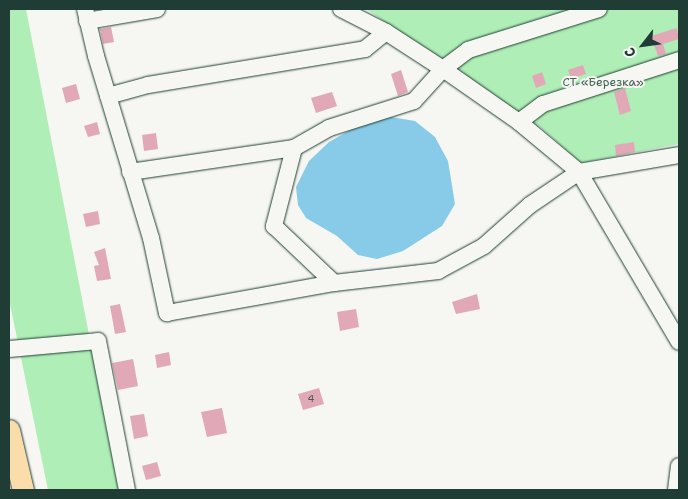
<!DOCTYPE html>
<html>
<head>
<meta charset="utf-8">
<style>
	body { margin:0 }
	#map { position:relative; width:688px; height:499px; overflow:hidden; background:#f6f6f2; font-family:"Shantell Sans",sans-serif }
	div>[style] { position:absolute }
	.green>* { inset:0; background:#afeeb6 }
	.water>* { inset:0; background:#87cbe8 }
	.building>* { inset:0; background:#e1a8b8 }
	.roads { filter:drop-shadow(0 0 1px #1f3d34) drop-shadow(0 0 1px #1f3d34) }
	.minor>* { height:16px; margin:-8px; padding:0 8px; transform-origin:8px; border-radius:8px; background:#f6f6f2 }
	.major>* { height:21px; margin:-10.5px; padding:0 10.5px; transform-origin:10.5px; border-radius:10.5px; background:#fbddab }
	span { translate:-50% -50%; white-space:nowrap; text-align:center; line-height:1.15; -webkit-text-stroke:4px #f6f6f2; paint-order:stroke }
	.number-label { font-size:10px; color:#505855 }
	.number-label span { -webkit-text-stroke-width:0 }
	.park-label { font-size:12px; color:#3c604e }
	.frame { position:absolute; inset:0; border:10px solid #1f3d34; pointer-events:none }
	.north { position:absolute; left:618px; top:20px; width:50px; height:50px; -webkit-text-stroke:4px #f6f6f2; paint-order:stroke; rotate:240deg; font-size:14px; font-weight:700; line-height:20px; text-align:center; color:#1f3d34 }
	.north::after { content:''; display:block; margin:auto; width:18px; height:22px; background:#1f3d34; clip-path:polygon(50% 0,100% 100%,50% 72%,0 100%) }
</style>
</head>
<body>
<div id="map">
	<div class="green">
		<i style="clip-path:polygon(9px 9px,26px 9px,119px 490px,48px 490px,9px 299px)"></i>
		<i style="clip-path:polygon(366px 9px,679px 9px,679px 144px,581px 163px,540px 127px)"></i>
	</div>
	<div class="water">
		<i style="clip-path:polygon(391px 117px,415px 121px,435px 137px,448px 161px,455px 204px,442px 226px,403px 251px,377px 259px,358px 255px,337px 236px,306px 218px,298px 205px,296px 187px,309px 161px,329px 142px,359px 125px)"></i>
	</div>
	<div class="building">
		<i style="clip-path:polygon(111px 27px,114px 42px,103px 44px,100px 29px)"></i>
		<i style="clip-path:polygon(677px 28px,679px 39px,663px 44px,666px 54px,658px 56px,651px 36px)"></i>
		<i style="clip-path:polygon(583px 65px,586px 74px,571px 79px,568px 70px)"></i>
		<i style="clip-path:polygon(401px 70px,408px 92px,398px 96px,391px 74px)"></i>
		<i style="clip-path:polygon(542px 72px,546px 84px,536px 88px,532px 76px)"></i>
		<i style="clip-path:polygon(76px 84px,80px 99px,66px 103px,62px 88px)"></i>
		<i style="clip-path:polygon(625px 88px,631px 111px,620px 115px,614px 92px)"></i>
		<i style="clip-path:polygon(332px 92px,337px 106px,316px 113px,311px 98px)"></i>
		<i style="clip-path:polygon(97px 122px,100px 134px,88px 137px,84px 126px)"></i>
		<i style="clip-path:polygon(156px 133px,158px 149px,144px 151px,142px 135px)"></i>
		<i style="clip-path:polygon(634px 142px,635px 152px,616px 156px,615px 145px)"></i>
		<i style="clip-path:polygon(98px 211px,100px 224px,86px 227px,83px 214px)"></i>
		<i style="clip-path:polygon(105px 248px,111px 279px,97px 281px,94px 266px,99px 265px,94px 252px)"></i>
		<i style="clip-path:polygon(477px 294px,480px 309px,456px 314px,452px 302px)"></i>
		<i style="clip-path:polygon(120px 304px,126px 332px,115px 334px,110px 306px)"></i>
		<i style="clip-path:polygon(356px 309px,359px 327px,340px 331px,337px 312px)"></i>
		<i style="clip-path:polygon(169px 352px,171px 365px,157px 368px,155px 355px)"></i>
		<i style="clip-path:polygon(133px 359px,138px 386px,118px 390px,112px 363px)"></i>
		<i style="clip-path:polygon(319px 388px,324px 404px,303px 410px,298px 394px)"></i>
		<i style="clip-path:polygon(222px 408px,227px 433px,207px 437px,201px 412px)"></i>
		<i style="clip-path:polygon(144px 414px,148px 436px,134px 439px,130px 416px)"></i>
		<i style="clip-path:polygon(157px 462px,161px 476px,146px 480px,142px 466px)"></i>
	</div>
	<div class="roads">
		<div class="minor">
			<i style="left:85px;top:9px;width:48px;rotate:76.8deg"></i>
			<i style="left:96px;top:56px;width:190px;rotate:73.2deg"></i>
			<i style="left:151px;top:238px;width:77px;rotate:78deg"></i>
			<i style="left:167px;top:313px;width:170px;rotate:-10.2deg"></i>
			<i style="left:334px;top:283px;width:105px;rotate:-6.6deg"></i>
			<i style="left:438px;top:271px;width:52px;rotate:-28.5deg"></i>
			<i style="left:484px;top:246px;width:62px;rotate:-41.7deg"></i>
			<i style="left:530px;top:205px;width:59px;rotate:-34deg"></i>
			<i style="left:579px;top:172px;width:101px;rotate:-9.6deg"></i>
			<i style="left:341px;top:9px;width:51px;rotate:27.1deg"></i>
			<i style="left:386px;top:32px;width:68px;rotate:33deg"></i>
			<i style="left:443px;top:69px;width:93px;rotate:34.9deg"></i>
			<i style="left:519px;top:122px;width:78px;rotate:39.8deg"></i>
			<i style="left:579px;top:172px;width:197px;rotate:59.5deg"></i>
			<i style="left:87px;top:21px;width:71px;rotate:-9.7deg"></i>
			<i style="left:108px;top:96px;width:41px;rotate:-15.4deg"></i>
			<i style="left:148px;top:85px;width:220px;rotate:-9.4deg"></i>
			<i style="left:365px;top:49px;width:27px;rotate:-39deg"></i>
			<i style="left:519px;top:122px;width:30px;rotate:-37deg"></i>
			<i style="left:543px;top:104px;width:143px;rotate:-17.9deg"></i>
			<i style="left:294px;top:148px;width:81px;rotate:104.4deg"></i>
			<i style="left:274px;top:226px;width:83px;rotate:43.5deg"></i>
			<i style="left:130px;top:172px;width:166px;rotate:-8.3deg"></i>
			<i style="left:294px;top:148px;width:40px;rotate:-29.7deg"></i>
			<i style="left:329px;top:128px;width:89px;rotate:-17.6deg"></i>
			<i style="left:414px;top:101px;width:43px;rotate:-47.8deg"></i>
			<i style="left:443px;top:69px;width:31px;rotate:-37deg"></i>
			<i style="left:468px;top:50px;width:137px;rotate:-17.4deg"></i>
			<i style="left:9px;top:349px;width:89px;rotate:-5.1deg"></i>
			<i style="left:98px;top:341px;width:152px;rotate:79deg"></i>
			<i style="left:676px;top:490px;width:24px;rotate:-83deg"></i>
		</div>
		<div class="major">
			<i style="left:9px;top:430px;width:62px;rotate:76.9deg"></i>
		</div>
	</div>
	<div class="number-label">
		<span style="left:311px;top:399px">4</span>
	</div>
	<div class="park-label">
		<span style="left:603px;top:83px">СТ «Березка»</span>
	</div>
	<div class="frame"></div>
	<div class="north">С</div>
</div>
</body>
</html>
